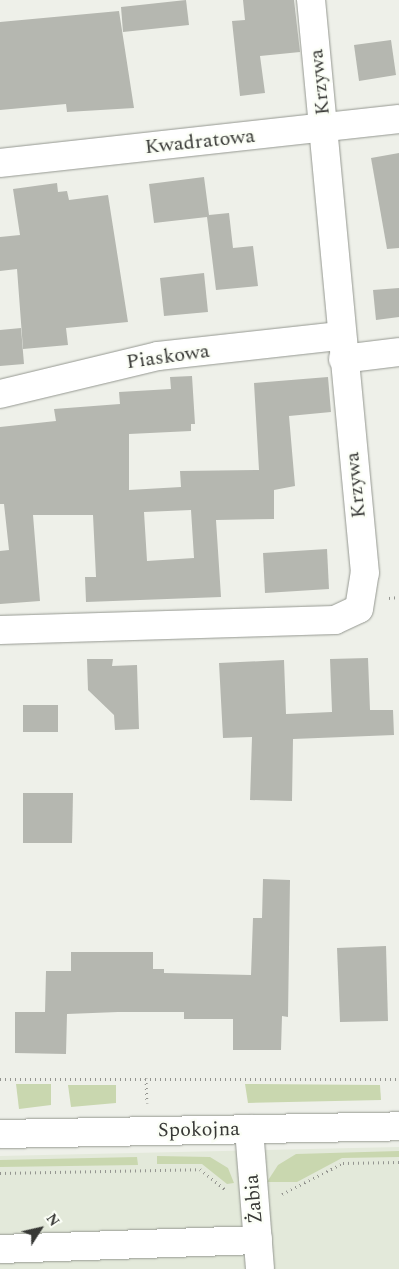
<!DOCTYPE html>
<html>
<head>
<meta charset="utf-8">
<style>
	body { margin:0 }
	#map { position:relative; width:399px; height:1269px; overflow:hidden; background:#eef0e9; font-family:Spectral,serif }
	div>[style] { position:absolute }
	.built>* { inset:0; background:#e3e9da }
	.green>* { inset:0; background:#c9d7af }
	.building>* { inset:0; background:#b5b7b0 }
	.path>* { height:3px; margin-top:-1.5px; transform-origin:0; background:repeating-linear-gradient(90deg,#949590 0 1px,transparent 0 5px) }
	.roads { filter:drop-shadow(0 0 1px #959891) drop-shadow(0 0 1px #959891) }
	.minor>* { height:28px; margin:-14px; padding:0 14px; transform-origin:14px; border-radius:14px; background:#fff }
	span { translate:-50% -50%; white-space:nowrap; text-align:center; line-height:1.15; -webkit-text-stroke:4.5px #fbfef6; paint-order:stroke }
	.street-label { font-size:20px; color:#373835 }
	.north { position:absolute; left:15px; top:1204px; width:50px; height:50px; -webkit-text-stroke:4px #fbfef6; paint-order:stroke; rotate:55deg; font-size:14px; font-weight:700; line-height:20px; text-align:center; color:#373835 }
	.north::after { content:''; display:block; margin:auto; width:18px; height:22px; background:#373835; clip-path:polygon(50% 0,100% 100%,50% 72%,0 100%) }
</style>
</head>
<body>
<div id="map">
	<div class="built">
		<i style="clip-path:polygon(399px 1147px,399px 1269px,0 1269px,0 1156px)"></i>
	</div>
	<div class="green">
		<i style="clip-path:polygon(16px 1084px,51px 1084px,51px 1105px,19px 1109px)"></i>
		<i style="clip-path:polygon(245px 1084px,380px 1085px,381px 1100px,248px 1103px)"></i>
		<i style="clip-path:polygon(68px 1085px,116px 1085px,116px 1103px,71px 1107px)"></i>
		<i style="clip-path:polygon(399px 1151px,399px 1157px,342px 1158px,297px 1182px,267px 1182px,278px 1165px,296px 1154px)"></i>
		<i style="clip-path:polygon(157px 1156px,210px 1157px,228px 1168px,234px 1183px,227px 1184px,202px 1164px,157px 1164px)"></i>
		<i style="clip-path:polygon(137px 1157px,138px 1165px,0 1167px,0 1160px)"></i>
	</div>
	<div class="building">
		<i style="clip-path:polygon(186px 0,189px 25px,123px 32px,121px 7px)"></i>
		<i style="clip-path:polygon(243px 0,294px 0,300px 52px,260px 56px,265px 93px,240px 96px,232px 21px,245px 20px)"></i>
		<i style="clip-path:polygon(119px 11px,134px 108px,67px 112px,66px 104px,0 110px,0 22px)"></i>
		<i style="clip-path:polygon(391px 40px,396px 75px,359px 81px,354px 45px)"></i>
		<i style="clip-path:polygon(399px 153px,399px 248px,387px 249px,371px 158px)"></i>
		<i style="clip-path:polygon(204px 177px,209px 215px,229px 213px,233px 248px,253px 246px,258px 286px,216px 290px,207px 217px,154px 223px,149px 184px)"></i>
		<i style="clip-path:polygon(57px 183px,58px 192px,67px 191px,69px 200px,108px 195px,128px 322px,66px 328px,68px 345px,23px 349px,17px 269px,0 271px,0 237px,20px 235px,13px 189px)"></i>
		<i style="clip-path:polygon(204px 273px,208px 312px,164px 316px,160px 278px)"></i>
		<i style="clip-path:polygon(399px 288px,399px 317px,376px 320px,373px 290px)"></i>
		<i style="clip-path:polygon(21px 328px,24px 364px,0 366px,0 330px)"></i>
		<i style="clip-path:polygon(evenodd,192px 376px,195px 424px,191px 424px,191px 431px,129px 434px,129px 490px,181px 487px,180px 471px,259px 470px,254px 383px,328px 377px,331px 412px,289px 416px,295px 486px,274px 490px,274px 519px,216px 520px,221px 597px,86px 602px,85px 577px,96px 577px,93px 515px,33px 515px,40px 601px,0 604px,0 551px,9px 550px,4px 504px,0 504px,0 427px,56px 421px,54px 409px,120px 404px,119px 392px,171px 389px,170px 377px,192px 376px,191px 510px,194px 558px,147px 561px,144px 512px,191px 510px)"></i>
		<i style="clip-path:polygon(327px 549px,329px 589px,265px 593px,263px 553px)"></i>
		<i style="clip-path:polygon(368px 658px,370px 710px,393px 710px,394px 735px,293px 739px,292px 801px,250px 800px,252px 737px,223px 738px,219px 663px,284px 660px,286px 714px,332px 712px,330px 659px)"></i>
		<i style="clip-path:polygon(87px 659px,113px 659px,112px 666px,137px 665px,139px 729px,115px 730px,114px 715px,88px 690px)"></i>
		<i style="clip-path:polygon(23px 705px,58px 705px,58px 732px,23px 732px)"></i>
		<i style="clip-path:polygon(23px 793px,73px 793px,72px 843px,23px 843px)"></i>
		<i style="clip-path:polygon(263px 879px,290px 880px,288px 1017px,282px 1016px,281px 1050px,233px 1050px,233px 1019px,184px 1019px,184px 1012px,118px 1012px,67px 1014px,66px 1054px,15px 1053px,15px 1012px,45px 1012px,46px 971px,71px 971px,71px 952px,153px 952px,153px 969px,164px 969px,164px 973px,251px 975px,253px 918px,262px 918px)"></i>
		<i style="clip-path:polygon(386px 946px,388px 1021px,340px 1022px,337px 948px)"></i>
	</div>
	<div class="path">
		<i style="left:389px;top:598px;width:10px;rotate:-6deg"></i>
		<i style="left:146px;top:1078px;width:25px;rotate:88deg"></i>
		<i style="left:0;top:1079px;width:399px"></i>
		<i style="left:0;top:1173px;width:200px;rotate:-1.1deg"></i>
		<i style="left:200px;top:1169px;width:32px;rotate:39deg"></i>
		<i style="left:282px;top:1194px;width:68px;rotate:-26.9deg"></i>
		<i style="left:343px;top:1163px;width:56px;rotate:-1deg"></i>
	</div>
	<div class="roads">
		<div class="minor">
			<i style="left:0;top:163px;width:401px;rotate:-6.3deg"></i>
			<i style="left:343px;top:359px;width:56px;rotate:-7.1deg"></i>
			<i style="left:0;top:394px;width:163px;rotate:-13.5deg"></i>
			<i style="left:158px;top:356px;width:183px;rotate:-6.3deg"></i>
			<i style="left:0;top:630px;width:335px;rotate:-1.7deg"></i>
			<i style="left:335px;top:620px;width:26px;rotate:-25deg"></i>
			<i style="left:359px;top:609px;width:36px;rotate:-81deg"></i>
			<i style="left:365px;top:573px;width:576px;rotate:-95.38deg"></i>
			<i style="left:249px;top:1129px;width:140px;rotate:85.5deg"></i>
			<i style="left:0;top:1134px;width:399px;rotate:-1.1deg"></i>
			<i style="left:0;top:1249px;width:258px;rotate:-2deg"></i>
		</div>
	</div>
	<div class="street-label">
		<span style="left:320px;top:82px;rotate:-96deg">Krzywa</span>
		<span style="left:200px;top:142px;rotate:-6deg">Kwadratowa</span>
		<span style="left:168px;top:357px;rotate:-8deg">Piaskowa</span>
		<span style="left:356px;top:485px;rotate:-96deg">Krzywa</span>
		<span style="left:199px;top:1130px;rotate:-1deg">Spokojna</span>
		<span style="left:254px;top:1199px;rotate:-95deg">Żabia</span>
	</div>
	<div class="north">N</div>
</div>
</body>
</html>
